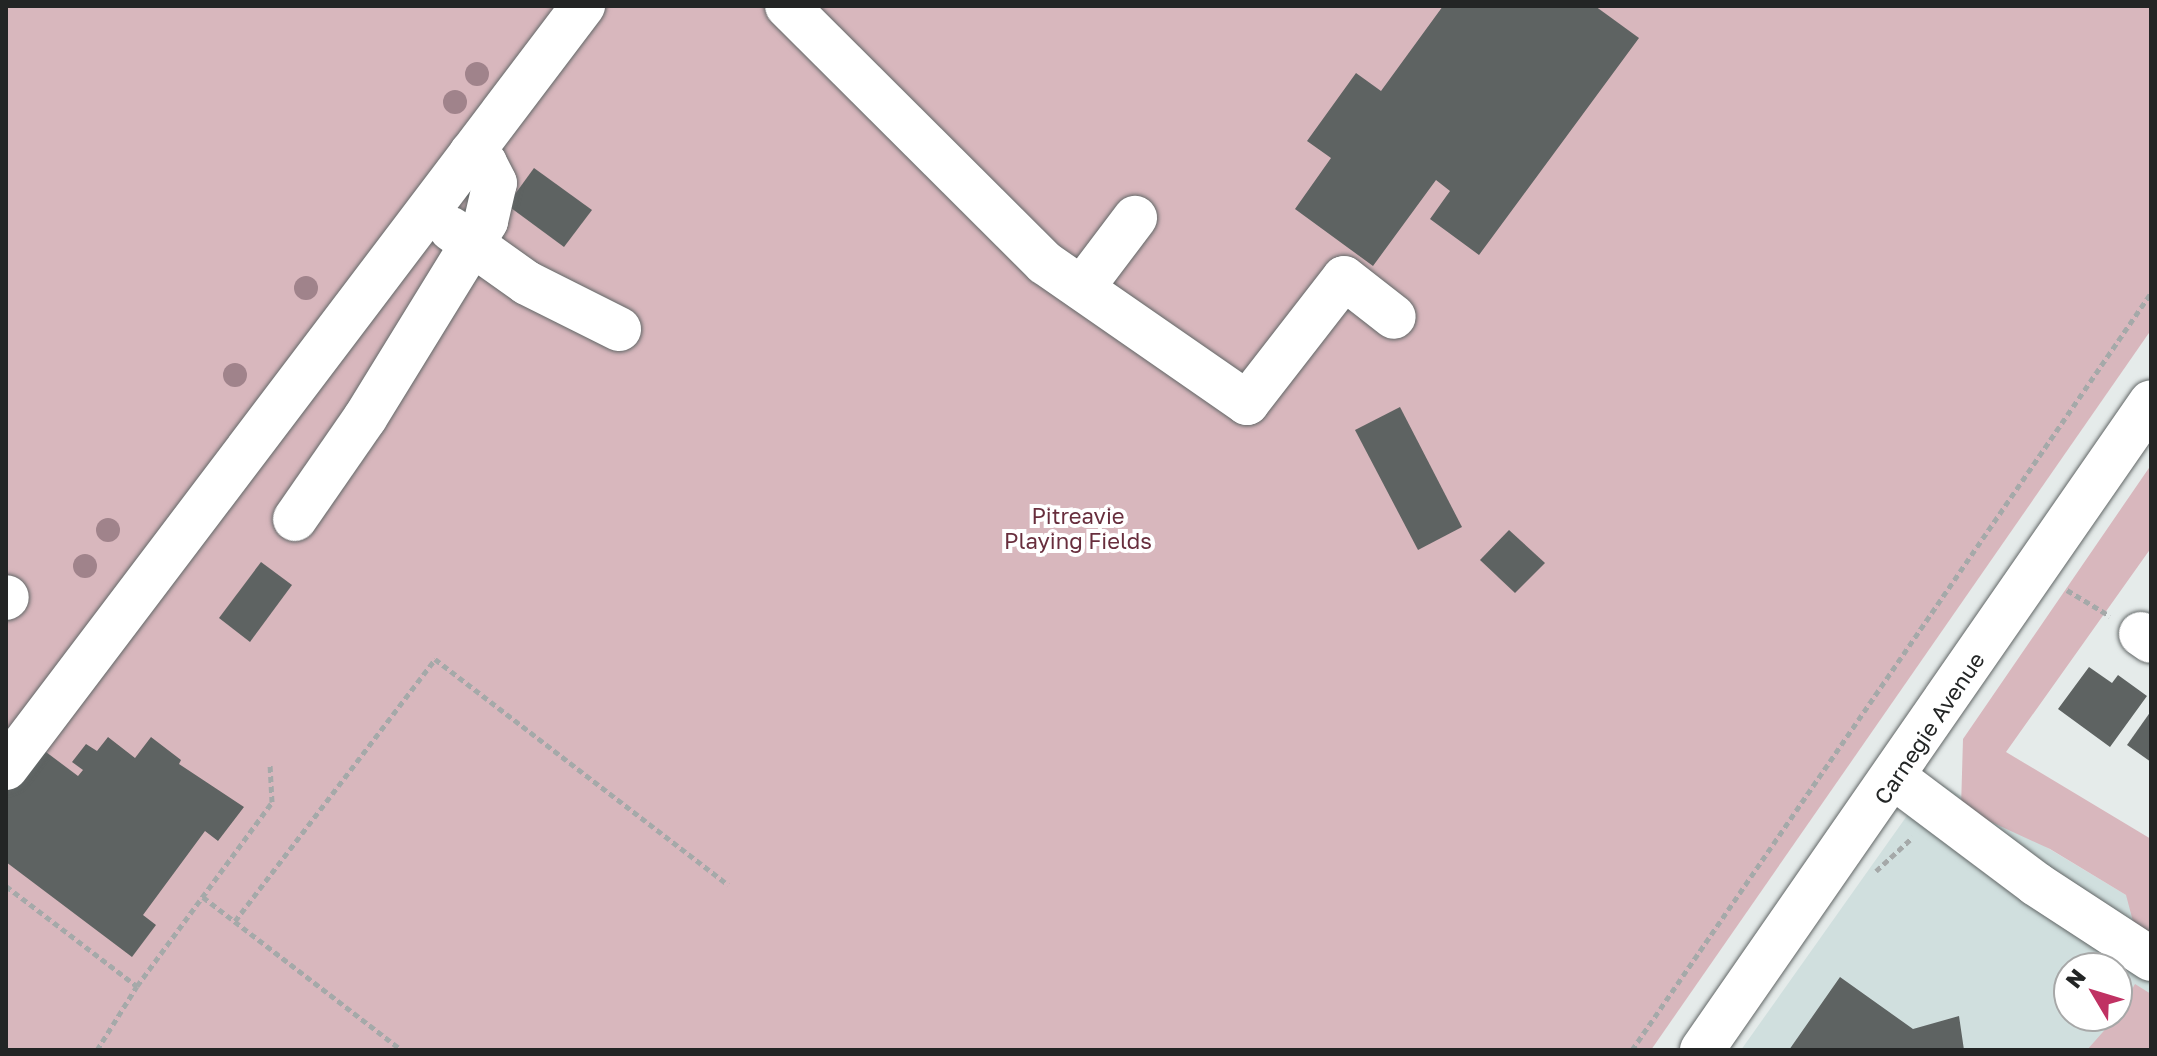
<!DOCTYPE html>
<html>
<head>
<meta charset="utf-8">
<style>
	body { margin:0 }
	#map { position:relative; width:2157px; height:1056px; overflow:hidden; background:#e5ebea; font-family:"Golos Text",sans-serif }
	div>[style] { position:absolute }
	.built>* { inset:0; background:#d0dfde }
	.green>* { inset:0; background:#d8b7bd }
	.building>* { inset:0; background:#5e6362 }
	.path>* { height:5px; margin-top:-2.5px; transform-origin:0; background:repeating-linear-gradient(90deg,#a5a9a9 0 6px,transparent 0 10px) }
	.roads { filter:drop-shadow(0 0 2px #616666) drop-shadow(0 0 2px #616666) }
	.minor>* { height:44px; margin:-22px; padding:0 22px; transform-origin:22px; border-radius:22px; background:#fff }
	.trees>* { width:24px; height:24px; margin:-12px; border-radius:50%; background:#a0838b }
	span { translate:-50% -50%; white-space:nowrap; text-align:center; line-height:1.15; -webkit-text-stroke:8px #fff; paint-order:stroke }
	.park-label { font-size:22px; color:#682e3d }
	.street-label { font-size:22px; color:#232525 }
	.frame { position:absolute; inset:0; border:8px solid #232525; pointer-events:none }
	.north { position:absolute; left:2053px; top:952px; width:80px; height:80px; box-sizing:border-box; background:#fff; border:2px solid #a7a8a8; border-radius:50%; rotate:308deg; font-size:22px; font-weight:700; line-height:32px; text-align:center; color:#232525 }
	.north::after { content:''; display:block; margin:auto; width:28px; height:36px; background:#c03263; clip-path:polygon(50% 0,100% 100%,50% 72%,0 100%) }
</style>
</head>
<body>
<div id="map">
	<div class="built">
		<i style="clip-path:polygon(evenodd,1933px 779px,2151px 910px,2151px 1050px,1741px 1050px,1933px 779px,2069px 968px,2117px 968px,2117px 1016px,2069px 1016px,2069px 968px)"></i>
	</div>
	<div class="green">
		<i style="clip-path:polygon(6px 6px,2151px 6px,2151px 330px,1651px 1050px,6px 1050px)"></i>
		<i style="clip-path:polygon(2151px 465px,2151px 548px,2006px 752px,2151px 839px,2151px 941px,2135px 929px,2126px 895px,2050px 849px,1961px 808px,1963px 739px)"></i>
		<i style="clip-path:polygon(2135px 984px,2151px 994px,2151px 1050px,2087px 1050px,2117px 1016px)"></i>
	</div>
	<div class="building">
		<i style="clip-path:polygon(1443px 6px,1595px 6px,1639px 38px,1479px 255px,1430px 219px,1450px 191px,1436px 180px,1373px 266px,1295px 209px,1331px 158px,1307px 141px,1356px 73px,1381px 91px)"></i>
		<i style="clip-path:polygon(534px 168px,592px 210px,564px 247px,507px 205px)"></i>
		<i style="clip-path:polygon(1400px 407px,1462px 527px,1418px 550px,1355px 430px)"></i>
		<i style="clip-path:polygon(1509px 530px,1545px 563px,1515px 593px,1480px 560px)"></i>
		<i style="clip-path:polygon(261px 562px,292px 585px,250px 642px,219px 618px)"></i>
		<i style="clip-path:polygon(2089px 667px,2112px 683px,2118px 675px,2147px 696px,2110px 747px,2058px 709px)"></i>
		<i style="clip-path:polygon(2151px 711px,2151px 762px,2127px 745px)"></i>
		<i style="clip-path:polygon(108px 737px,135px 758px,151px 737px,181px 760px,179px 764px,244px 807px,218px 841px,205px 831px,143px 915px,156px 925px,132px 957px,6px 862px,6px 788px,38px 746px,78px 776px,83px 770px,72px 762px,86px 744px,97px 751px)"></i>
		<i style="clip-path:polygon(1840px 977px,1913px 1029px,1959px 1016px,1964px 1050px,1789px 1050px)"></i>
	</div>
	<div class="path">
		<i style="left:2067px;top:590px;width:50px;rotate:31.2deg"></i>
		<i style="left:1876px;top:871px;width:50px;rotate:-42.6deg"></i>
		<i style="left:6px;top:886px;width:165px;rotate:37.4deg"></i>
		<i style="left:203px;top:897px;width:251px;rotate:37.6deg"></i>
		<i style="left:235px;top:921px;width:330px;rotate:-52.6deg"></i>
		<i style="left:435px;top:659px;width:370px;rotate:37.6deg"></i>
		<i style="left:97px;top:1050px;width:75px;rotate:-58deg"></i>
		<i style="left:137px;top:986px;width:228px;rotate:-53.7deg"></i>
		<i style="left:272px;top:802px;width:38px;rotate:-93deg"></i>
		<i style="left:1632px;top:1050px;width:918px;rotate:-55.57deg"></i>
	</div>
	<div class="roads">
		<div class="minor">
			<i style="left:787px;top:6px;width:364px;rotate:44.9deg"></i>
			<i style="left:1045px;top:263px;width:246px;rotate:34.7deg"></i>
			<i style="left:1247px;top:403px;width:158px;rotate:-52.2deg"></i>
			<i style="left:1344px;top:278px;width:63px;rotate:38deg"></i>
			<i style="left:451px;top:229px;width:93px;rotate:35.4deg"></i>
			<i style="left:527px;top:283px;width:103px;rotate:26.6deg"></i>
			<i style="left:1082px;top:288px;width:88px;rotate:-52.9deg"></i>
			<i style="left:295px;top:519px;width:123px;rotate:-55.3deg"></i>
			<i style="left:365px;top:418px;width:231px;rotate:-58.4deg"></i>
			<i style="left:486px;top:221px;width:39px;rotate:-77deg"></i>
			<i style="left:495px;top:183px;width:22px;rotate:-117deg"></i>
			<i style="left:485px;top:163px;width:17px;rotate:-144deg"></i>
			<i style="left:6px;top:598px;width:1px;rotate:-45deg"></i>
			<i style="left:2141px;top:634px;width:12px;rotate:35deg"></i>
			<i style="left:6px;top:768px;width:956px;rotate:-52.87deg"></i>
			<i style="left:1895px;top:778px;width:176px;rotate:36.9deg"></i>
			<i style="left:2036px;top:884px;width:137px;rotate:33.1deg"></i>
			<i style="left:1702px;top:1050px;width:788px;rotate:-55.28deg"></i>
		</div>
	</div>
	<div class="trees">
		<i style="left:477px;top:74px"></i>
		<i style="left:455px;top:102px"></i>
		<i style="left:306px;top:288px"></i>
		<i style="left:235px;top:375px"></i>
		<i style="left:108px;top:530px"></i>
		<i style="left:85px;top:566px"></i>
	</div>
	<div class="park-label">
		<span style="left:1078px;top:528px">Pitreavie<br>Playing Fields</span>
	</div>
	<div class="street-label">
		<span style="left:1929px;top:728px;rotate:-56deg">Carnegie Avenue</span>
	</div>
	<div class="frame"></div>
	<div class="north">N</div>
</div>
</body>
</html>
